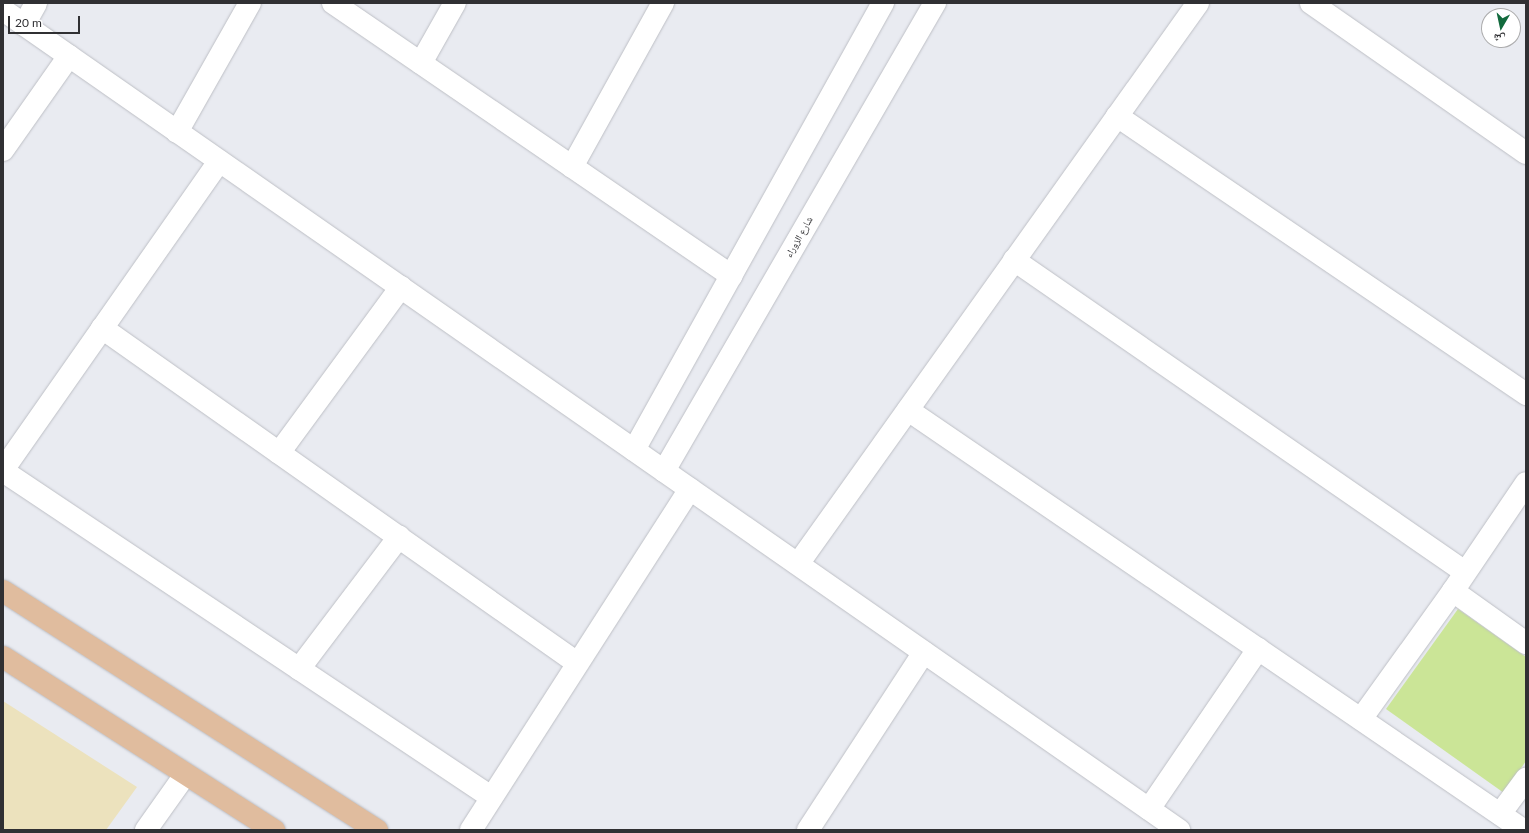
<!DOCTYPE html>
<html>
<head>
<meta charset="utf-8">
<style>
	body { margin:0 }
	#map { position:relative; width:1529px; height:833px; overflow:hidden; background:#e9ebf1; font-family:Lato,"Noto Naskh Arabic",sans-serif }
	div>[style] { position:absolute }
	.green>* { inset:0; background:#cbe597 }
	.sand>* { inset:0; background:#ece2bd }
	.roads { filter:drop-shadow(0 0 1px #bdbfc5) drop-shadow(0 0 1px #bdbfc5) }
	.minor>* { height:22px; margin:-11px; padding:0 11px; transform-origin:11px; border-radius:11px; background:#fff }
	.major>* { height:22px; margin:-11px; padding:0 11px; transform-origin:11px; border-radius:11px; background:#e0bc9e }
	span { translate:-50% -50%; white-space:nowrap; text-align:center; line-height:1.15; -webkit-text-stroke:3px #fff; paint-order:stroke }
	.street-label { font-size:10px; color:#303033 }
	.frame { position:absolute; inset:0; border:4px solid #303033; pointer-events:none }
	.north { position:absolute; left:1481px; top:8px; width:40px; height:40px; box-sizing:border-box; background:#fff; border:1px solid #acacad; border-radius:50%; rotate:189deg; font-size:11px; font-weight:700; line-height:16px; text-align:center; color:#303033 }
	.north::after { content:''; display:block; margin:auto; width:14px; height:18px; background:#126a3d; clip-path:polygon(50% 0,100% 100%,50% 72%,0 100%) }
	.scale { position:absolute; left:8px; top:16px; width:72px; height:18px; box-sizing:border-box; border:2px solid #303033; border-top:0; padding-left:5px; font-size:12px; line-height:14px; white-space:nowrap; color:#303033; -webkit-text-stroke:3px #fff; paint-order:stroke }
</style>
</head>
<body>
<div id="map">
	<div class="green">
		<i style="clip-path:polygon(1458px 609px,1526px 657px,1526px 761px,1504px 793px,1386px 709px)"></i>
	</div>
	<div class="sand">
		<i style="clip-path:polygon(3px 701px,137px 787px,106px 830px,3px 830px)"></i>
	</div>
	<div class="roads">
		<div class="minor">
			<i style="left:333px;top:3px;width:483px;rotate:34.4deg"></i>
			<i style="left:1311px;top:3px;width:262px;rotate:34.9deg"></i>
			<i style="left:3px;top:10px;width:1434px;rotate:34.89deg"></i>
			<i style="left:24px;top:25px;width:25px;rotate:-61deg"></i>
			<i style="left:421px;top:63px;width:69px;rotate:-60.5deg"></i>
			<i style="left:1117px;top:116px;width:495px;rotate:34.2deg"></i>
			<i style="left:177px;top:132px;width:148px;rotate:-60.5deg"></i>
			<i style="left:3px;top:150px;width:115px;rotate:-54.9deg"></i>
			<i style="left:572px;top:167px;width:188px;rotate:-61deg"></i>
			<i style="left:1014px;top:260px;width:548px;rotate:34.68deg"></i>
			<i style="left:102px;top:328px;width:581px;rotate:35.19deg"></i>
			<i style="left:908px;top:410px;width:745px;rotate:34.33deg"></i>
			<i style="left:634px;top:450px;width:512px;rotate:-60.88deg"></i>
			<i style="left:279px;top:453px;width:206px;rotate:-53.7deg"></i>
			<i style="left:3px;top:470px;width:377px;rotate:-55deg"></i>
			<i style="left:3px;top:471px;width:587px;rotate:33.74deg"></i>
			<i style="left:664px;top:471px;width:541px;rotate:-59.93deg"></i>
			<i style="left:798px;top:564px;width:689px;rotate:-54.51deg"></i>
			<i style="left:1453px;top:591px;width:90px;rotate:35.5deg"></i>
			<i style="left:299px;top:669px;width:166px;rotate:-52.9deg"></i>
			<i style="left:1361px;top:719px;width:158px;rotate:-54.3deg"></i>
			<i style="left:1453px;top:591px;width:130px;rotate:-55.9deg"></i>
			<i style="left:1149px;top:809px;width:194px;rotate:-55.7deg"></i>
			<i style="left:1500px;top:814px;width:44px;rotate:-53.4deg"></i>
			<i style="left:146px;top:830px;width:67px;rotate:-54.7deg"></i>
			<i style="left:471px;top:830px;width:405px;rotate:-57.3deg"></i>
			<i style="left:808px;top:830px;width:212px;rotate:-56.9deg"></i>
		</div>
		<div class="major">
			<i style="left:3px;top:591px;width:444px;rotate:32.6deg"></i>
			<i style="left:3px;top:657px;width:322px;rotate:32.6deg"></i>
		</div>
	</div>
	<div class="street-label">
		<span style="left:799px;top:237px;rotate:-60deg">شارع الزوراء</span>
	</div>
	<div class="frame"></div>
	<div class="north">ش</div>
	<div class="scale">20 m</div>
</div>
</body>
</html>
